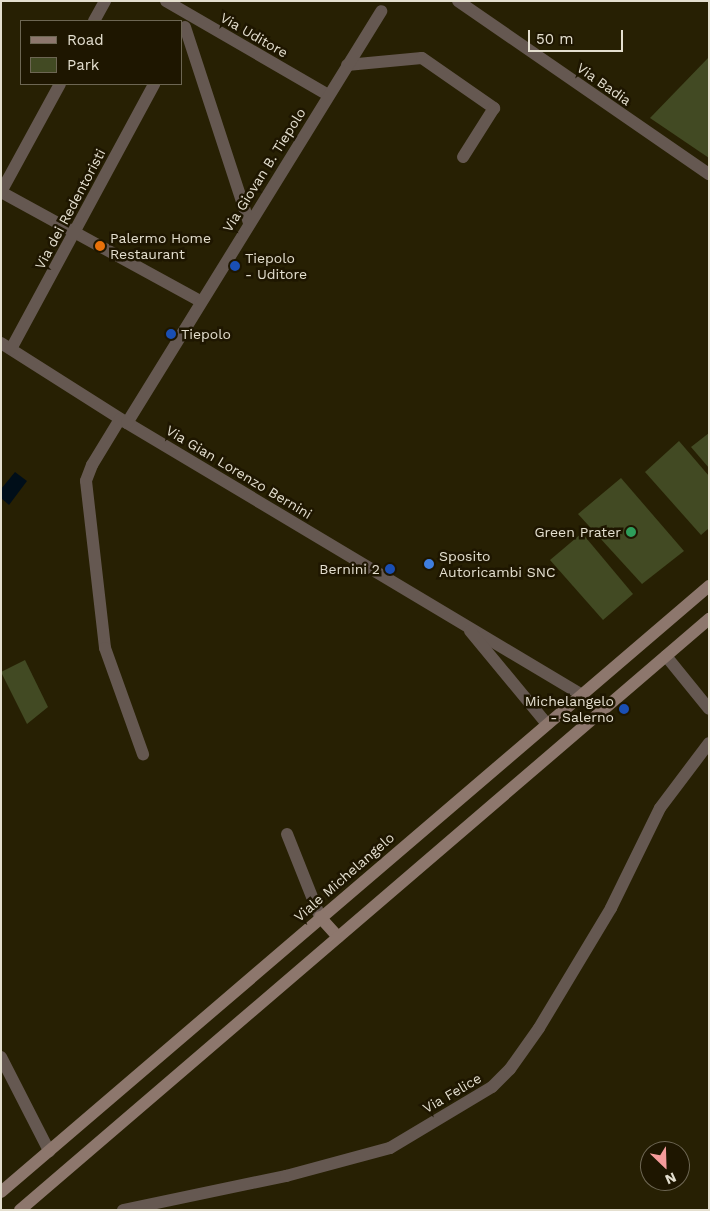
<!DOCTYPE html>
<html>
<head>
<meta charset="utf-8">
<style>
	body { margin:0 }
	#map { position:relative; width:710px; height:1211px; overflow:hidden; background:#272003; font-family:"Work Sans",sans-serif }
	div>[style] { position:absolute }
	.green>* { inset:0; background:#424a23 }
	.water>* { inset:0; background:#000e19 }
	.street>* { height:12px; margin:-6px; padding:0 6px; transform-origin:6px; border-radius:6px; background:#655851 }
	.secondary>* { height:12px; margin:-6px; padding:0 6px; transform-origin:6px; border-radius:6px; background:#8d776d }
	.dots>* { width:14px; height:14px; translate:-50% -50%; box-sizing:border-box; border:2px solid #1e1600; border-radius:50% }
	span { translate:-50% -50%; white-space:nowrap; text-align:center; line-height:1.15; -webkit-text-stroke:5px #1e1600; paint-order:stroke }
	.street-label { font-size:14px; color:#e4dfcf }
	.poi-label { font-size:14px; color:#e4dfcf }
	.left { translate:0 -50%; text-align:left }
	.right { translate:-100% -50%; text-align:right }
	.frame { position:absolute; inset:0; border:2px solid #e4dfcf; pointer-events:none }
	.legend { position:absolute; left:20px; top:20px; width:162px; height:65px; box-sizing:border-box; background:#1e1600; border:1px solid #6d6653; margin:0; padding:6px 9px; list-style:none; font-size:15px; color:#e4dfcf }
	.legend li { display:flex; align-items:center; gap:10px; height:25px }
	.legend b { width:25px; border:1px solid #6d6653 }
	.north { position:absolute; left:640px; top:1141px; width:50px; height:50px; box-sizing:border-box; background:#1e1600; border:1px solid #6d6653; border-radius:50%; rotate:156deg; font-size:14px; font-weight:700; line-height:20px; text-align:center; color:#e4dfcf }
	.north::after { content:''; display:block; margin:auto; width:18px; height:22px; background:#f59b9a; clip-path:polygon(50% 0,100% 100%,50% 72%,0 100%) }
	.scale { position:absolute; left:528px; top:30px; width:95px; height:22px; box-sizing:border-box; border:2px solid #e4dfcf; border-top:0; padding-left:6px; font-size:15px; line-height:18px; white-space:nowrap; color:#e4dfcf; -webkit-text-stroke:4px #1e1600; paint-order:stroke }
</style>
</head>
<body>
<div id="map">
	<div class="green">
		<i style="clip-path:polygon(709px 57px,709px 158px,650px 118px)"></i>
		<i style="clip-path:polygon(709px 433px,709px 468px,691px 447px)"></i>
		<i style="clip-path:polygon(679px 441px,709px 476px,709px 528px,701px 535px,645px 472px)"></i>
		<i style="clip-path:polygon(621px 478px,684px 551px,642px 584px,578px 514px)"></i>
		<i style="clip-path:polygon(582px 533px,633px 594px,603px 620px,550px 560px)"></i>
		<i style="clip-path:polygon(25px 660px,48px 707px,27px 724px,1px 672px)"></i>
	</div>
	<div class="water">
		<i style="clip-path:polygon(15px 472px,27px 481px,9px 505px,1px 498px,1px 489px)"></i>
	</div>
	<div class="street">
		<i style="left:166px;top:1px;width:187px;rotate:30.1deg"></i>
		<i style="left:458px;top:1px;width:305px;rotate:34.6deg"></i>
		<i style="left:94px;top:21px;width:23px;rotate:-61deg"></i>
		<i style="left:185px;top:27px;width:206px;rotate:71.9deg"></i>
		<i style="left:347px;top:65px;width:75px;rotate:-5.3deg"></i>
		<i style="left:422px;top:58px;width:88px;rotate:34.8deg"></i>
		<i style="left:494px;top:108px;width:58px;rotate:122.3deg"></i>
		<i style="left:1px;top:192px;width:227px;rotate:28.7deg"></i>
		<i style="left:1px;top:192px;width:123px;rotate:-61.4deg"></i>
		<i style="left:1px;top:343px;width:149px;rotate:32.4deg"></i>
		<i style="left:127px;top:423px;width:530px;rotate:30.87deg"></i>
		<i style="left:11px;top:349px;width:301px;rotate:-61.6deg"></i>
		<i style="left:120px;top:419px;width:54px;rotate:121.3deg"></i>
		<i style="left:92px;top:465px;width:17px;rotate:111deg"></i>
		<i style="left:86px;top:481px;width:168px;rotate:83.5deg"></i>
		<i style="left:105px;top:648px;width:113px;rotate:70.3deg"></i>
		<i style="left:127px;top:423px;width:484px;rotate:-58.3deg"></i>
		<i style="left:470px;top:631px;width:121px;rotate:50.4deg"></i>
		<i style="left:666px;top:656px;width:68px;rotate:50.9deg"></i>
		<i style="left:287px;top:834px;width:89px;rotate:68.3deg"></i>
		<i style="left:1px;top:1057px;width:106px;rotate:62.9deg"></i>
		<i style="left:123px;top:1210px;width:167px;rotate:-11.8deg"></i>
		<i style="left:286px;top:1176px;width:108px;rotate:-15.1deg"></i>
		<i style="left:390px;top:1148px;width:119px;rotate:-30.9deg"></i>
		<i style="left:492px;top:1087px;width:25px;rotate:-45deg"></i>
		<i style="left:510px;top:1069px;width:50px;rotate:-54.7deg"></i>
		<i style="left:539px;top:1028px;width:140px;rotate:-59deg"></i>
		<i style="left:611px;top:908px;width:111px;rotate:-63.9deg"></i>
		<i style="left:660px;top:808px;width:81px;rotate:-53deg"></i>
	</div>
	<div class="secondary">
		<i style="left:320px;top:917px;width:27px;rotate:48deg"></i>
		<i style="left:1px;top:1192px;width:932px;rotate:-40.56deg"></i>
		<i style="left:20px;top:1210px;width:908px;rotate:-40.62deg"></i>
	</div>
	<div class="dots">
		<i style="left:100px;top:246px;background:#e8710a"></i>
		<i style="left:235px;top:266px;background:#1a4fb4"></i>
		<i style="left:171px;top:334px;background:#1a4fb4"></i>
		<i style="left:631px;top:532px;background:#2e9e5b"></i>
		<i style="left:429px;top:564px;background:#3f7fe0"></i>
		<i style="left:390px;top:569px;background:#1a4fb4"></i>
		<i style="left:624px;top:709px;background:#1a4fb4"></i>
	</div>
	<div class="street-label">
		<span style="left:254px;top:35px;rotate:30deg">Via Uditore</span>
		<span style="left:604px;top:84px;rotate:35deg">Via Badia</span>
		<span style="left:264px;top:170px;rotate:-58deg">Via Giovan B. Tiepolo</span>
		<span style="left:70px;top:209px;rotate:-62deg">Via dei Redentoristi</span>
		<span style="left:239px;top:472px;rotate:31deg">Via Gian Lorenzo Bernini</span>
		<span style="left:344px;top:877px;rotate:-41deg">Viale Michelangelo</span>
		<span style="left:452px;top:1093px;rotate:-30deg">Via Felice</span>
	</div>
	<div class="poi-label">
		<span class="left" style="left:110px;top:246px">Palermo Home<br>Restaurant</span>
		<span class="left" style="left:245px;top:266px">Tiepolo<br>- Uditore</span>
		<span class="left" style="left:181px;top:334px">Tiepolo</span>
		<span class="right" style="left:621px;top:532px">Green Prater</span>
		<span class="left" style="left:439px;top:564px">Sposito<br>Autoricambi SNC</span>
		<span class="right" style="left:380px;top:569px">Bernini 2</span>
		<span class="right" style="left:614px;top:709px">Michelangelo<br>- Salerno</span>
	</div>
	<div class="frame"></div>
	<ul class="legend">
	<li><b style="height:6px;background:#8d776d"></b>Road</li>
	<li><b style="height:14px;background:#424a23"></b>Park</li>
	</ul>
	<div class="north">N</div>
	<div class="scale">50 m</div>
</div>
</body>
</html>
